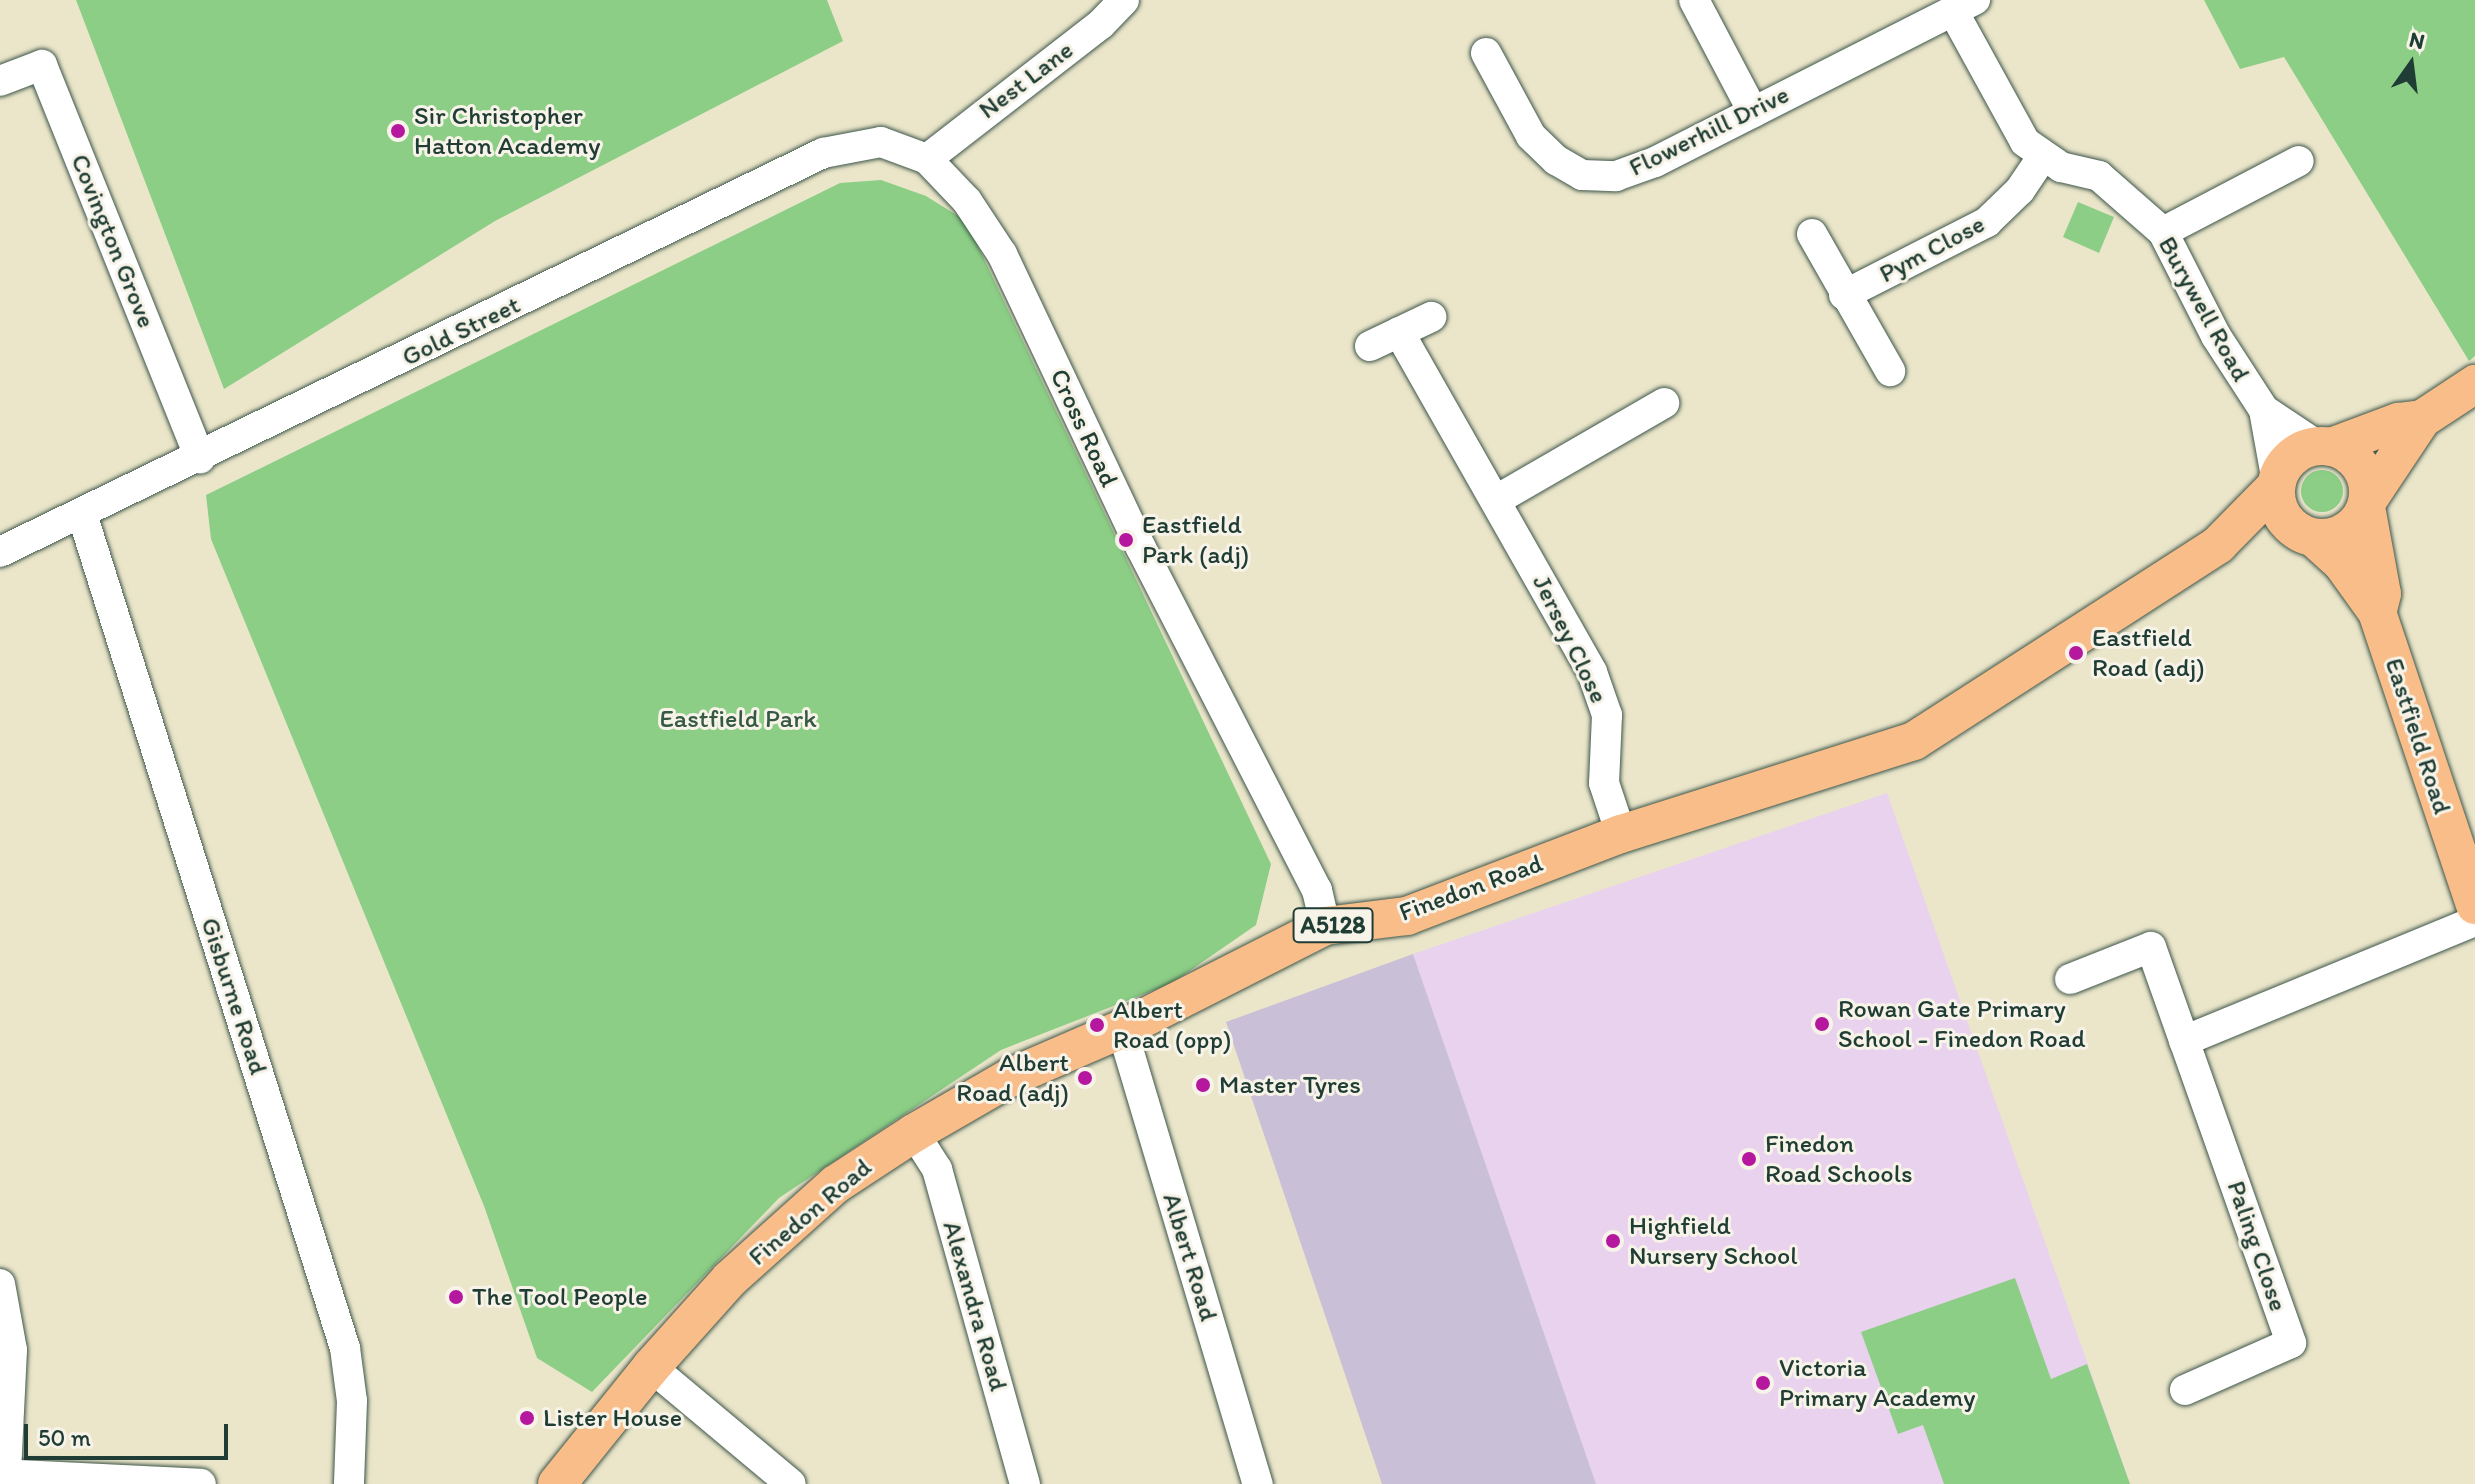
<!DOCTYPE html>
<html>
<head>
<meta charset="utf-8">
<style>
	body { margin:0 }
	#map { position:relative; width:2475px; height:1484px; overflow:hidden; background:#ebe6ca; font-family:Itim,sans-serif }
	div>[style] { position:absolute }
	.built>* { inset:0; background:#e9d2ed }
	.industrial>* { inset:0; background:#c9bfd7 }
	.green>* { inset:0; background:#8cce86 }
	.round { border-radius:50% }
	.roads { filter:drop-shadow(0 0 2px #3e564a) drop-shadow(0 0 2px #3e564a) }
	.minor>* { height:30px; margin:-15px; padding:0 15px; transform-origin:15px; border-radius:15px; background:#fff }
	.major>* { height:38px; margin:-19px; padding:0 19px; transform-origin:19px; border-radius:19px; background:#f8bd88 }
	.major>.ring { margin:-19px; padding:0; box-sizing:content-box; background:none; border:38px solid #f8bd88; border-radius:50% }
	.dots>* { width:22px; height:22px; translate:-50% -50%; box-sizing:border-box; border:4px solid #f7f3e8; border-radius:50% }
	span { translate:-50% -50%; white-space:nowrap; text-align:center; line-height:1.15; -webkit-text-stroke:6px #f7f3e8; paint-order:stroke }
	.shield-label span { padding:2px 6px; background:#f7f3e8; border:2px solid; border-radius:6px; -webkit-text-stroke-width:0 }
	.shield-label { font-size:24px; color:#1f3d34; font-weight:700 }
	.street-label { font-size:26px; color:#1f3d34 }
	.poi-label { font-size:26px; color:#1f3d34 }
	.left { translate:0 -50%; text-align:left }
	.right { translate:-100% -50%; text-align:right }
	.park-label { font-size:26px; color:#355a44 }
	.north { position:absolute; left:2371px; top:24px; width:80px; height:80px; -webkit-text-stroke:6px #f7f3e8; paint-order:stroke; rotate:14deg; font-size:22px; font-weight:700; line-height:32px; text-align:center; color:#1f3d34 }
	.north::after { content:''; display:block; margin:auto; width:28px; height:36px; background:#1f3d34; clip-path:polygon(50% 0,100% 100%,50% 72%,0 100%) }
	.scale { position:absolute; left:24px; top:1424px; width:204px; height:36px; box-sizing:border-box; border:4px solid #1f3d34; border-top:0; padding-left:10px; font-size:24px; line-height:28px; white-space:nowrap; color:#1f3d34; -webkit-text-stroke:6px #f7f3e8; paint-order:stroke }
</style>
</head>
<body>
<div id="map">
	<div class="built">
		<i style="clip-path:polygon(1887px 793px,2130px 1484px,1596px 1484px,1413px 954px)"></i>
	</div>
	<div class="industrial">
		<i style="clip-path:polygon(1413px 954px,1596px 1484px,1382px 1484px,1226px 1022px)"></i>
	</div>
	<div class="green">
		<i style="clip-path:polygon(76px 0,827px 0,843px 41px,495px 221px,224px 389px)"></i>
		<i style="clip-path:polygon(2204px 0,2475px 0,2475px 356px,2469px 361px,2284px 57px,2240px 69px)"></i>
		<i style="clip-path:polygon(881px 180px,926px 196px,966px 221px,1271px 864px,1256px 925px,1172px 983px,1001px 1050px,779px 1198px,592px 1392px,537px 1358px,484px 1206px,211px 539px,206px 495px,840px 183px)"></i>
		<i style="clip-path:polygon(2078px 202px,2114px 217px,2099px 253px,2063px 237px)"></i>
		<i class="round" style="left:2301px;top:470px;width:42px;height:42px"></i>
		<i style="clip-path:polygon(2015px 1278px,2051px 1379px,2087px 1364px,2130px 1484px,1944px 1484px,1923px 1425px,1898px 1434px,1861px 1332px)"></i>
	</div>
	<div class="roads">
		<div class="minor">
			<i style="left:1694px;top:0;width:127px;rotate:62.2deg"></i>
			<i style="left:1953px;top:11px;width:149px;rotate:61.2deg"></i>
			<i style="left:2025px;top:142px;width:44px;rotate:34.8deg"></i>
			<i style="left:2061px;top:167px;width:39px;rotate:13deg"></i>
			<i style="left:2099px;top:176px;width:85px;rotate:41.2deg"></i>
			<i style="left:2163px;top:232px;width:117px;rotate:63deg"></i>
			<i style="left:2216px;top:336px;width:88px;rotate:57deg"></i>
			<i style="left:2264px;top:410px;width:73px;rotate:79.8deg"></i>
			<i style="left:1486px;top:53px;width:94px;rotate:61.5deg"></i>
			<i style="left:1531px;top:136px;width:35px;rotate:44deg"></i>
			<i style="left:1556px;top:160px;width:30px;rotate:30deg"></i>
			<i style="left:1582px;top:175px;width:34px;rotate:2deg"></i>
			<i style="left:1616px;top:176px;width:41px;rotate:-19.7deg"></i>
			<i style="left:1655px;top:162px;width:359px;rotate:-26.9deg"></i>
			<i style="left:0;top:81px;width:45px;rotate:-20.9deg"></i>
			<i style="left:42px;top:65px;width:424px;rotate:68.1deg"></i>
			<i style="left:927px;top:159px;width:220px;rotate:-37.8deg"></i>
			<i style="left:1101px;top:24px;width:33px;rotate:-46deg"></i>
			<i style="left:2163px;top:232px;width:153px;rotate:-27.6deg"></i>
			<i style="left:1812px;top:234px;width:158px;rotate:60.3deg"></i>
			<i style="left:1844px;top:295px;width:161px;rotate:-27deg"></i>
			<i style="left:1987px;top:222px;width:46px;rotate:-44.1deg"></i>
			<i style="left:2020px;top:190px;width:40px;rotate:-56deg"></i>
			<i style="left:1399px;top:332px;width:391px;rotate:60.4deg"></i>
			<i style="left:1592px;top:672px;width:46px;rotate:70.8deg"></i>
			<i style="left:1607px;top:715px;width:68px;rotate:92.5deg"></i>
			<i style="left:1604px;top:783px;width:54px;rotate:71.6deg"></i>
			<i style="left:1370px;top:346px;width:68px;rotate:-25.4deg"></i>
			<i style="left:2264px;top:410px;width:65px;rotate:33.7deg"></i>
			<i style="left:1498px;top:499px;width:192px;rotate:-30deg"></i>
			<i style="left:82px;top:514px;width:874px;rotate:72.5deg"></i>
			<i style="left:345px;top:1348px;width:53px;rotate:82.5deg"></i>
			<i style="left:352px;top:1401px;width:83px;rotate:92.1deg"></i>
			<i style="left:0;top:552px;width:915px;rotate:-25.86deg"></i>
			<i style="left:823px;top:153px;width:59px;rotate:-10.7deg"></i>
			<i style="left:881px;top:142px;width:49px;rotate:20.3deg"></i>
			<i style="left:927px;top:159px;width:58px;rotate:46.4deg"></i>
			<i style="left:967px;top:201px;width:64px;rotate:56.6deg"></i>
			<i style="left:1002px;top:254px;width:325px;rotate:64.7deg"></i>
			<i style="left:1141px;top:548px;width:385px;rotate:62.8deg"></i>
			<i style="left:1317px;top:890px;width:37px;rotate:77deg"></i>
			<i style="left:2070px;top:979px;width:87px;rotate:-21.6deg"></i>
			<i style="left:2151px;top:947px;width:420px;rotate:70.5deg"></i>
			<i style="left:2291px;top:1343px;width:116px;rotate:156.1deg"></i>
			<i style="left:1122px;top:1029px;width:475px;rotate:73.4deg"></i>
			<i style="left:2184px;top:1041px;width:315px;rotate:-22.4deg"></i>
			<i style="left:914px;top:1133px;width:43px;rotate:57.4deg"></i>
			<i style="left:937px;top:1169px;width:327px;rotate:74.4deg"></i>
			<i style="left:0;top:1284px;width:67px;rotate:79.7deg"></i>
			<i style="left:12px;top:1350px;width:124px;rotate:92.8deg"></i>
			<i style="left:651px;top:1367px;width:182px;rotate:39.9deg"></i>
			<i style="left:0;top:1474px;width:201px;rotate:2.8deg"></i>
		</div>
		<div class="major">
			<i class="ring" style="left:2276px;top:446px;width:54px;height:54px"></i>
			<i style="left:2331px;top:447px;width:72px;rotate:-20.5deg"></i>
			<i style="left:2398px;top:422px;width:24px;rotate:-7deg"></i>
			<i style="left:2422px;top:419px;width:64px;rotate:-33.4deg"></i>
			<i style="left:2368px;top:500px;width:97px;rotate:-56.3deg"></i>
			<i style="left:2366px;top:507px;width:88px;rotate:79.6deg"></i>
			<i style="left:2382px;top:594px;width:16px;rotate:104deg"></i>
			<i style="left:2314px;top:538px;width:36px;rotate:42deg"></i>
			<i style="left:2341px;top:562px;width:62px;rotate:54.2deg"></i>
			<i style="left:2377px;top:612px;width:309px;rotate:71.5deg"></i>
			<i style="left:557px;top:1484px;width:150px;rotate:-51.2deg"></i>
			<i style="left:651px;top:1367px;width:118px;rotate:-48.1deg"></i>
			<i style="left:730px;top:1279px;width:142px;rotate:-41.9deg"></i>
			<i style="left:836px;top:1184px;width:93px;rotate:-33.2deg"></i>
			<i style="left:914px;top:1133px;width:112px;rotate:-30deg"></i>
			<i style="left:1011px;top:1077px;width:121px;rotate:-23.4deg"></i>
			<i style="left:1122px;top:1029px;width:228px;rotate:-26.9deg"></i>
			<i style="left:1325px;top:926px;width:83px;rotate:-7deg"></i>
			<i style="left:1407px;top:916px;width:229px;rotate:-21deg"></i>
			<i style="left:1621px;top:834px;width:307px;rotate:-17.6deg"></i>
			<i style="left:1914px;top:741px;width:362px;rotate:-32.8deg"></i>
			<i style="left:2218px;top:545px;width:83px;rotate:-45.5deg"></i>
		</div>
	</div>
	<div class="dots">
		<i style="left:398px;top:131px;background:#b5179e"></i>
		<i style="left:1126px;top:540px;background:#b5179e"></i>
		<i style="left:2076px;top:653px;background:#b5179e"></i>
		<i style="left:1822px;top:1024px;background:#b5179e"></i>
		<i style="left:1097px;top:1025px;background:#b5179e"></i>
		<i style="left:1085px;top:1078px;background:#b5179e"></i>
		<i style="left:1203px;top:1085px;background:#b5179e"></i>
		<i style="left:1749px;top:1159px;background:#b5179e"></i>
		<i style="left:1613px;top:1241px;background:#b5179e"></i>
		<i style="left:456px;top:1297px;background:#b5179e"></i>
		<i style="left:1763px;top:1383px;background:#b5179e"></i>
		<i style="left:527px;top:1418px;background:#b5179e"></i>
	</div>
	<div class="shield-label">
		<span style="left:1333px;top:925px">A5128</span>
	</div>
	<div class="street-label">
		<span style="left:1026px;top:80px;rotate:-37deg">Nest Lane</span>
		<span style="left:1709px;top:131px;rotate:-26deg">Flowerhill Drive</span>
		<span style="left:113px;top:241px;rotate:68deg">Covington Grove</span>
		<span style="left:1932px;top:249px;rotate:-28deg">Pym Close</span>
		<span style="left:2204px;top:309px;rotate:61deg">Burywell Road</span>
		<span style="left:461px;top:331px;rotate:-26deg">Gold Street</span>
		<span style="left:1084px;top:428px;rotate:65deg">Cross Road</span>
		<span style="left:1570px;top:639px;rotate:64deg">Jersey Close</span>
		<span style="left:2418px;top:736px;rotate:72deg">Eastfield Road</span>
		<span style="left:1471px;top:888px;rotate:-20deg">Finedon Road</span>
		<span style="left:234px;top:996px;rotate:72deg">Gisburne Road</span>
		<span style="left:810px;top:1212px;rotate:-40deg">Finedon Road</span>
		<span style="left:2257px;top:1246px;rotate:71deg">Paling Close</span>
		<span style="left:1190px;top:1257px;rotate:73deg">Albert Road</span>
		<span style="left:975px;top:1306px;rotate:74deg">Alexandra Road</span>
	</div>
	<div class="poi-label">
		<span class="left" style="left:414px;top:131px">Sir Christopher<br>Hatton Academy</span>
		<span class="left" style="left:1142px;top:540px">Eastfield<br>Park (adj)</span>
		<span class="left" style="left:2092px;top:653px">Eastfield<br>Road (adj)</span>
		<span class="left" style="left:1838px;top:1024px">Rowan Gate Primary<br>School - Finedon Road</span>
		<span class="left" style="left:1113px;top:1025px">Albert<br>Road (opp)</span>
		<span class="right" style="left:1069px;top:1078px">Albert<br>Road (adj)</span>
		<span class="left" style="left:1219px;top:1085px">Master Tyres</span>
		<span class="left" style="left:1765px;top:1159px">Finedon<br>Road Schools</span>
		<span class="left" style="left:1629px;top:1241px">Highfield<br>Nursery School</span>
		<span class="left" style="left:472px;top:1297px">The Tool People</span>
		<span class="left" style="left:1779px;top:1383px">Victoria<br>Primary Academy</span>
		<span class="left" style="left:543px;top:1418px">Lister House</span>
	</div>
	<div class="park-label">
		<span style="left:738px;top:719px">Eastfield Park</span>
	</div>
	<div class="north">N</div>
	<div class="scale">50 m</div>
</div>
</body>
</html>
